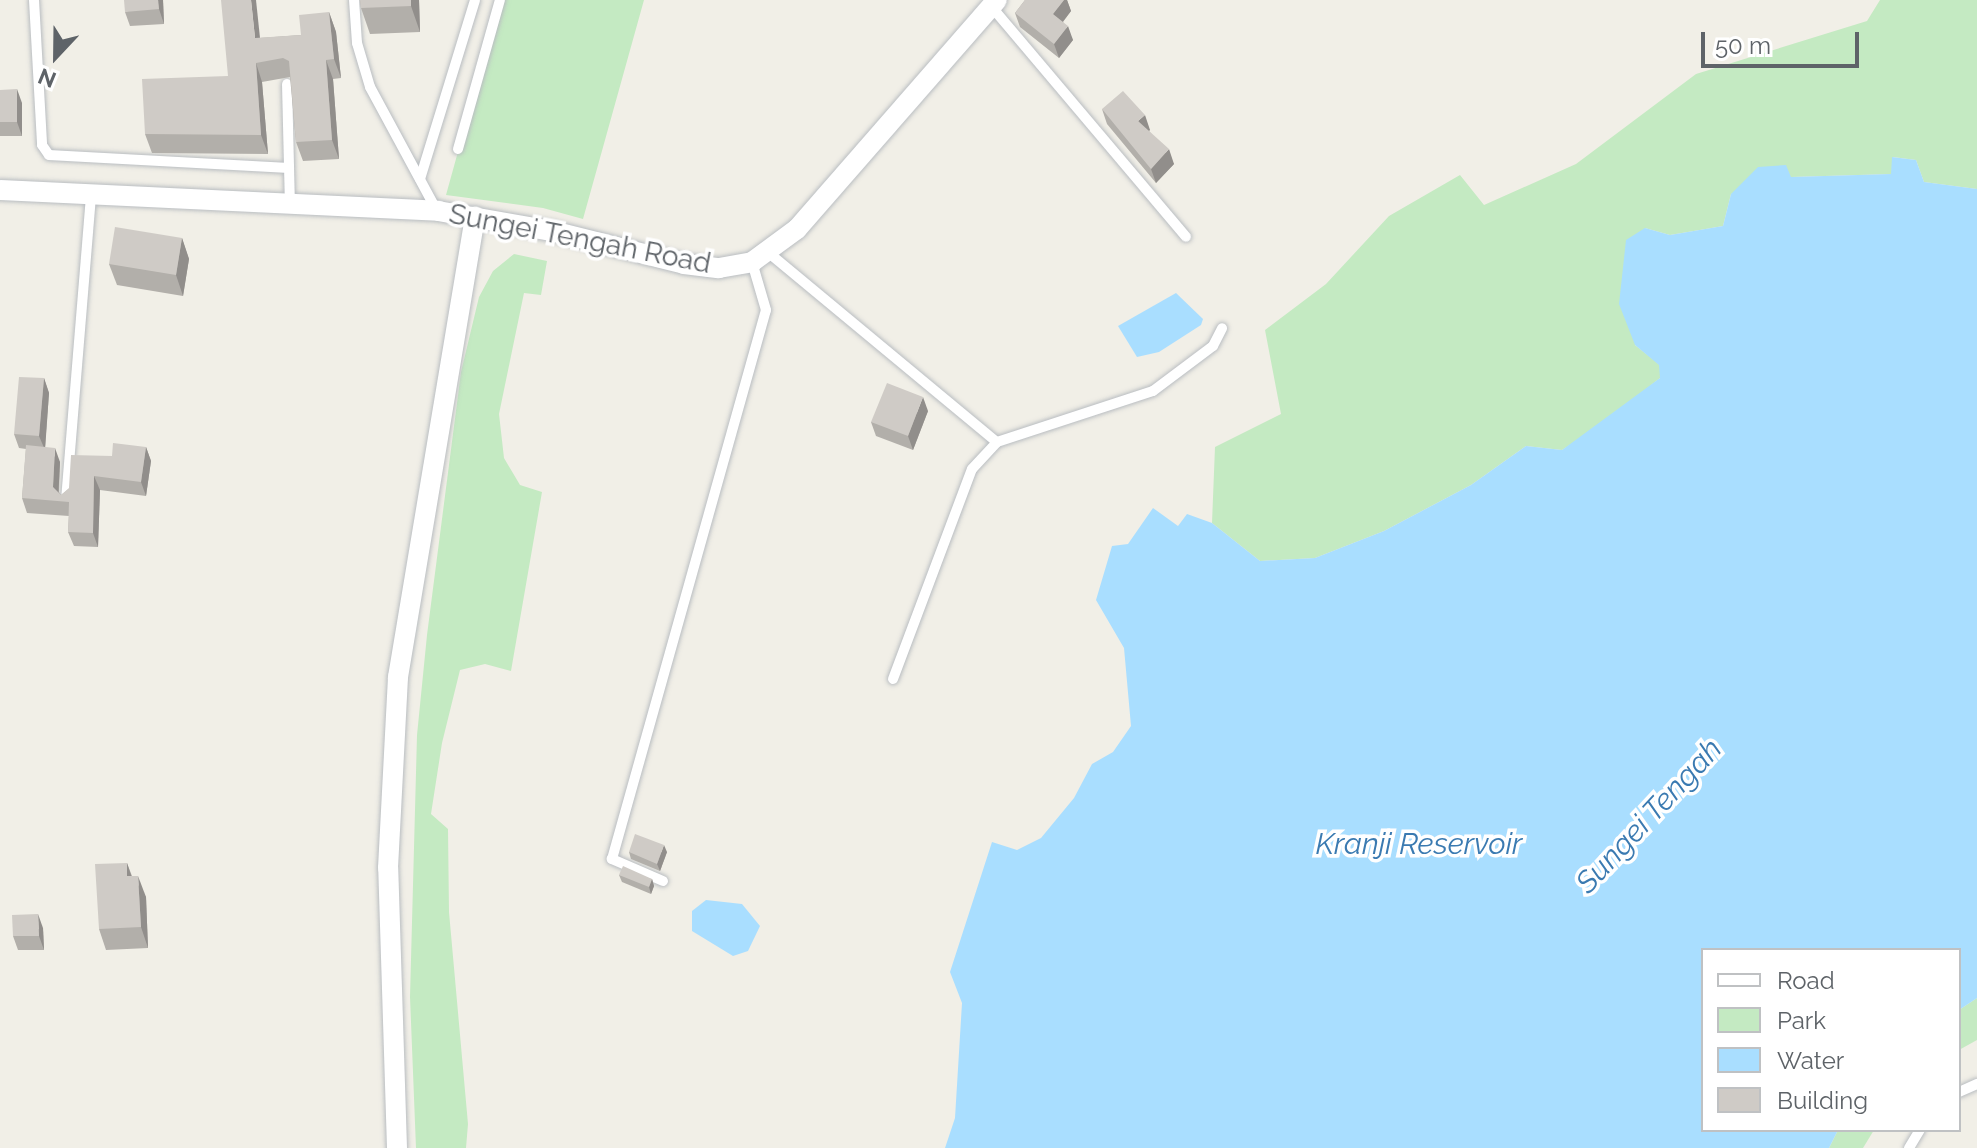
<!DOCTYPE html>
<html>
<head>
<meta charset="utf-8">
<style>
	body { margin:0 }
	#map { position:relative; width:1977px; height:1148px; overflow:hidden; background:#f1efe7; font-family:Raleway,sans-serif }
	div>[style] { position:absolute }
	.green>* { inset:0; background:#c4eac2 }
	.water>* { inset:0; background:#a9deff }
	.roads { filter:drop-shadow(0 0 2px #b9bdc1) drop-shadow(0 0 2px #b9bdc1) }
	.lane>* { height:10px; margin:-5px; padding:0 5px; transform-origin:5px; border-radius:5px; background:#fff }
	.street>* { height:20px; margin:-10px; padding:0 10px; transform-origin:10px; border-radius:10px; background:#fff }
	.wall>* { inset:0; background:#b2afaa }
	.shaded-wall>* { inset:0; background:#918e8b }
	.building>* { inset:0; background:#cfcbc6 }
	span { translate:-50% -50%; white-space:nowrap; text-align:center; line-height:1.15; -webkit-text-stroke:7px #fff; paint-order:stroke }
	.street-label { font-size:28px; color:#5e6368 }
	.water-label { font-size:30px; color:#3a7ab1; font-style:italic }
	.legend { position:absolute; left:1701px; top:948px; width:260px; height:184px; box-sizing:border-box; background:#fff; border:2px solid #bfc1c3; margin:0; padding:10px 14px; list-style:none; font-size:24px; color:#5e6368 }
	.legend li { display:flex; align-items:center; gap:16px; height:40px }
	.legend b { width:40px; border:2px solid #bfc1c3 }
	.north { position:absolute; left:16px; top:16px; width:80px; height:80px; -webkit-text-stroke:6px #fff; paint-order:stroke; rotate:202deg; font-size:22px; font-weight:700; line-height:32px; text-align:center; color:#5e6368 }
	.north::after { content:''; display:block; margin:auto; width:28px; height:36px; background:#5e6368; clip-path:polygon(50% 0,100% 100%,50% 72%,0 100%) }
	.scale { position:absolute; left:1701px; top:32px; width:158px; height:36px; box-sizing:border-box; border:4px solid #5e6368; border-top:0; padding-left:10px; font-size:24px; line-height:28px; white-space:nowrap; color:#5e6368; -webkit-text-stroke:6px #fff; paint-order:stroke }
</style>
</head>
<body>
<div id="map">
	<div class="green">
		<i style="clip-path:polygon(500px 0,644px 0,583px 219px,543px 208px,446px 195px)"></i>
		<i style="clip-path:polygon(1880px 0,1977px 0,1977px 189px,1924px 182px,1916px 160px,1893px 157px,1892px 174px,1791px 177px,1731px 194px,1723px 226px,1670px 235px,1645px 228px,1635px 345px,1660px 365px,1660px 378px,1600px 426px,1562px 450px,1526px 446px,1471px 485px,1384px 531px,1315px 558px,1260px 561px,1212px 523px,1215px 447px,1281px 414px,1265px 330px,1326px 284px,1389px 216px,1460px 175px,1484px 205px,1576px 164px,1696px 74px,1867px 21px)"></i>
		<i style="clip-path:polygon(514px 254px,547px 261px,541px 295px,524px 293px,499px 414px,504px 458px,520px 485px,542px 492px,511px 671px,485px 664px,460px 670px,442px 743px,431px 814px,448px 829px,449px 912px,468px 1124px,466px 1148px,416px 1148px,410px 997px,417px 735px,427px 635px,461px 372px,479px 297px,493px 271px)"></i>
		<i style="clip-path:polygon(1977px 998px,1977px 1040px,1959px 1050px,1959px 1010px)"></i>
		<i style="clip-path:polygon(1838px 1130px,1874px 1130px,1863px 1148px,1829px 1148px)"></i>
	</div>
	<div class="water">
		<i style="clip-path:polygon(1892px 157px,1916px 160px,1924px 182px,1977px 189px,1977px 998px,1959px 1010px,1959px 950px,1703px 950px,1703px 1130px,1838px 1130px,1829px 1148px,945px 1148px,955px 1118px,962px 1003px,950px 972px,992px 842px,1017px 850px,1041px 838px,1074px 798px,1092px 764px,1113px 752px,1131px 726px,1124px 648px,1096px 600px,1112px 546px,1128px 544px,1153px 508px,1178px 526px,1187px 514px,1212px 523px,1260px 561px,1315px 558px,1384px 531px,1471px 485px,1526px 446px,1562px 450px,1660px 378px,1659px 365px,1635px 345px,1619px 304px,1626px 240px,1645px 228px,1670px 235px,1723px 226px,1731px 194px,1758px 167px,1786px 165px,1791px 177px,1891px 174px)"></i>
		<i style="clip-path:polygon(1176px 293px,1203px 319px,1201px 325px,1159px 352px,1137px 357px,1118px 326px)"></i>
		<i style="clip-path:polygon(706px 900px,742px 904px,760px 926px,748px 951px,733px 956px,692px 931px,692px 911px)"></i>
	</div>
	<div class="roads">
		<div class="lane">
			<i style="left:34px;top:0;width:145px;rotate:86.8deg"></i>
			<i style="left:42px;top:145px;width:12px;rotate:55deg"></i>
			<i style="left:49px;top:155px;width:240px;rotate:3.1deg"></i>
			<i style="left:354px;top:0;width:43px;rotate:86deg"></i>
			<i style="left:357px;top:43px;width:46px;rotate:73.5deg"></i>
			<i style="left:370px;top:87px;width:141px;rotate:61.6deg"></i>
			<i style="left:991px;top:6px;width:302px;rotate:49.8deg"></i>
			<i style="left:287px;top:84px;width:121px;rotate:88.6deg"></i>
			<i style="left:458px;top:149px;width:155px;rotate:-74.3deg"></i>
			<i style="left:420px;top:179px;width:187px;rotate:-72.9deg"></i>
			<i style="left:769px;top:253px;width:296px;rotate:39.7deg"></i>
			<i style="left:66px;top:500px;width:306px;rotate:-85.3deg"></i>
			<i style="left:893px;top:679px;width:224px;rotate:-69.4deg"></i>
			<i style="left:972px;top:469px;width:37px;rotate:-47deg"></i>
			<i style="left:997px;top:442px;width:164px;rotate:-18.1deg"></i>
			<i style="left:1153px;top:391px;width:75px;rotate:-36.9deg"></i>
			<i style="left:1213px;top:346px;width:20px;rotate:-63deg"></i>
			<i style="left:663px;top:881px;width:56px;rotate:-156.7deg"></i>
			<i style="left:612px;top:859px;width:570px;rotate:-74.33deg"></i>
			<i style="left:766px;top:310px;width:50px;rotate:-106.3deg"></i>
			<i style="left:1959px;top:1092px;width:20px;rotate:-24deg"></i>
			<i style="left:1909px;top:1148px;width:21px;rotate:-59deg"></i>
		</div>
		<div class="street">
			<i style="left:0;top:190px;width:439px;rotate:2.7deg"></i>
			<i style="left:438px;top:211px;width:116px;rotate:10deg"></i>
			<i style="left:552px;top:231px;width:136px;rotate:14deg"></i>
			<i style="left:684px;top:264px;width:35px;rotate:7deg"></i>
			<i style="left:719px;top:268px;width:34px;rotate:-10deg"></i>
			<i style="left:752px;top:262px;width:56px;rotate:-36.3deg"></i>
			<i style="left:797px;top:229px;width:304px;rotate:-48.9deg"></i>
			<i style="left:397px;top:1148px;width:280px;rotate:-91.8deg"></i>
			<i style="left:388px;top:868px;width:191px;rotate:-87deg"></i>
			<i style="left:398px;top:677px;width:467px;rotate:-80.5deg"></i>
		</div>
	</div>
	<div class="wall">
		<i style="clip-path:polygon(163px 0,164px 24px,130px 26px,125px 12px)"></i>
		<i style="clip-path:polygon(360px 0,419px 0,420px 32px,370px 34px,361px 8px)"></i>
		<i style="clip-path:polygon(1025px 0,1067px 0,1071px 11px,1063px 22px,1073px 40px,1059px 58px,1020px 27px,1015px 13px)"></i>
		<i style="clip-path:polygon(329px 12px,336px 32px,341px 78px,333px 79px,339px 159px,303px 161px,296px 142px,290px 77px,262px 82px,268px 154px,152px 153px,145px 134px,228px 76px,260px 38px,301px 35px)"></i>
		<i style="clip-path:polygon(0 90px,22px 103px,22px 136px,0 136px)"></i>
		<i style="clip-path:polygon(1102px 109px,1150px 130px,1149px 131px,1174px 164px,1156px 183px,1107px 124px)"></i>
		<i style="clip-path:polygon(182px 238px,189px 259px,183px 296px,117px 285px,109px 264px)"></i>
		<i style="clip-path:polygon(44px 378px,49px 393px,45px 447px,60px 462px,59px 492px,61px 495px,112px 456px,146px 447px,151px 461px,146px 496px,100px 490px,98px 547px,74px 546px,68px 532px,69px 516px,27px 513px,22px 498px,26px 449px,19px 448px,14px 434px)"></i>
		<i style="clip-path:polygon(928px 411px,913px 450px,876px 436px,871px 422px)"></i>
		<i style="clip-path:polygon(629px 852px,667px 852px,660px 871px,631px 859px)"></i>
		<i style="clip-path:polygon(127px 863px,132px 876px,146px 897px,148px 948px,106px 950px,99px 929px)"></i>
		<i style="clip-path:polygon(619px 875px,652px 879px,654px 886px,651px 894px,622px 882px)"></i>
		<i style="clip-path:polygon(43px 928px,44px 950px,18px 950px,13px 936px)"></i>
	</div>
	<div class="shaded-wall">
		<i style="clip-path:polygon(158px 0,163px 0,164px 24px,159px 9px)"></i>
		<i style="clip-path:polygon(251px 0,256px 0,262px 57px,255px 38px)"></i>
		<i style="clip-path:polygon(411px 0,419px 0,420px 32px,411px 6px)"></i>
		<i style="clip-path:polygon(1064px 0,1067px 0,1071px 11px,1058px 28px,1053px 14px)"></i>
		<i style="clip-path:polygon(329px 12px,336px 32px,341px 78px,334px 59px)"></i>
		<i style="clip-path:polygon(1068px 26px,1073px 40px,1059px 58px,1054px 44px)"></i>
		<i style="clip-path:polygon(326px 60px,333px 79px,339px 159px,332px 140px)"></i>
		<i style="clip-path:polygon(256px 63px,262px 82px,268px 154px,261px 135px)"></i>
		<i style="clip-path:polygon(17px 89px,22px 103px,22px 136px,17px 122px)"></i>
		<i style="clip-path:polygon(1145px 115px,1150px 130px,1143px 135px,1138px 121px)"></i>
		<i style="clip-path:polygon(1169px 149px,1174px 164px,1156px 183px,1151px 169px)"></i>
		<i style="clip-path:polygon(182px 238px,189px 259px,183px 296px,176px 275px)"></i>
		<i style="clip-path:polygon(44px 378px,49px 393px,45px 450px,39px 436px)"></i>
		<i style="clip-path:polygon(923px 397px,928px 411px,913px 450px,908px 436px)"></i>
		<i style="clip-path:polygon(146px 447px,151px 461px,146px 496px,141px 482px)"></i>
		<i style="clip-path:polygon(55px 448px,60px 462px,58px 501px,53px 487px)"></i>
		<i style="clip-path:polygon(94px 476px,100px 490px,98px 547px,93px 533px)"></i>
		<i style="clip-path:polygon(664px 845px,667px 852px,660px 871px,657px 864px)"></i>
		<i style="clip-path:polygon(127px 863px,134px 884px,127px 876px)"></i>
		<i style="clip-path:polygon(138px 876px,146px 897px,148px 948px,141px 927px)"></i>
		<i style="clip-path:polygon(652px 879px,654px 886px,651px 894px,649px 887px)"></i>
		<i style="clip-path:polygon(38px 914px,43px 928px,44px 950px,39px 936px)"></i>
	</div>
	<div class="building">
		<i style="clip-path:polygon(124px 0,158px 0,159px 9px,125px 12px)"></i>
		<i style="clip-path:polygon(221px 0,251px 0,255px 38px,301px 35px,299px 15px,329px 12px,334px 59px,326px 60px,332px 140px,296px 142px,289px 61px,283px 58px,256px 63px,261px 135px,145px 134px,142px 79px,228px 76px)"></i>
		<i style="clip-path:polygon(360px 0,411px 0,411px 6px,361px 8px)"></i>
		<i style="clip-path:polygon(1025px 0,1064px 0,1053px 14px,1068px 26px,1054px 44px,1015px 13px)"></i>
		<i style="clip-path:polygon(17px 89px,17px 122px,0 122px,0 90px)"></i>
		<i style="clip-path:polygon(1123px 91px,1145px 115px,1138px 121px,1169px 149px,1151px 169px,1102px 109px)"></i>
		<i style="clip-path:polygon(115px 227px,182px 238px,176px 275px,109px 264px)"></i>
		<i style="clip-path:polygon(19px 377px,44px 378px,39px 436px,14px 434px)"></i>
		<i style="clip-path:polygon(887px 383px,923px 397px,908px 436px,871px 422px)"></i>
		<i style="clip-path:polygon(113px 443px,146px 447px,141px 482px,94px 476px,93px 533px,68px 532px,69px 502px,22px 498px,26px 445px,55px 448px,53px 487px,61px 495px,69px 488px,71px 455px,112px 456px)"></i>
		<i style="clip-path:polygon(635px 834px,664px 845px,657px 864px,629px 852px)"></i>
		<i style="clip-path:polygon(127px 863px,127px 876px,138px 876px,141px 927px,99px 929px,95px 864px)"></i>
		<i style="clip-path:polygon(623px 866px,652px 879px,649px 887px,619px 875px)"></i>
		<i style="clip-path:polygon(38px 914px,39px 936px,13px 936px,12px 915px)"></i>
	</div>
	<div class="street-label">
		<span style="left:580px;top:239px;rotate:11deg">Sungei Tengah Road</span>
	</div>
	<div class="water-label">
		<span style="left:1649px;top:816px;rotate:-47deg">Sungei Tengah</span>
		<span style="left:1419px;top:844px">Kranji Reservoir</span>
	</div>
	<ul class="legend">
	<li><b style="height:10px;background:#fff"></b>Road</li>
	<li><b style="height:22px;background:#c4eac2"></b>Park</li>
	<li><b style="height:22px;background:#a9deff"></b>Water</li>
	<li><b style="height:22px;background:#cfcbc6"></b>Building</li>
	</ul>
	<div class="north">N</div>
	<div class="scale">50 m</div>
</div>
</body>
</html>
